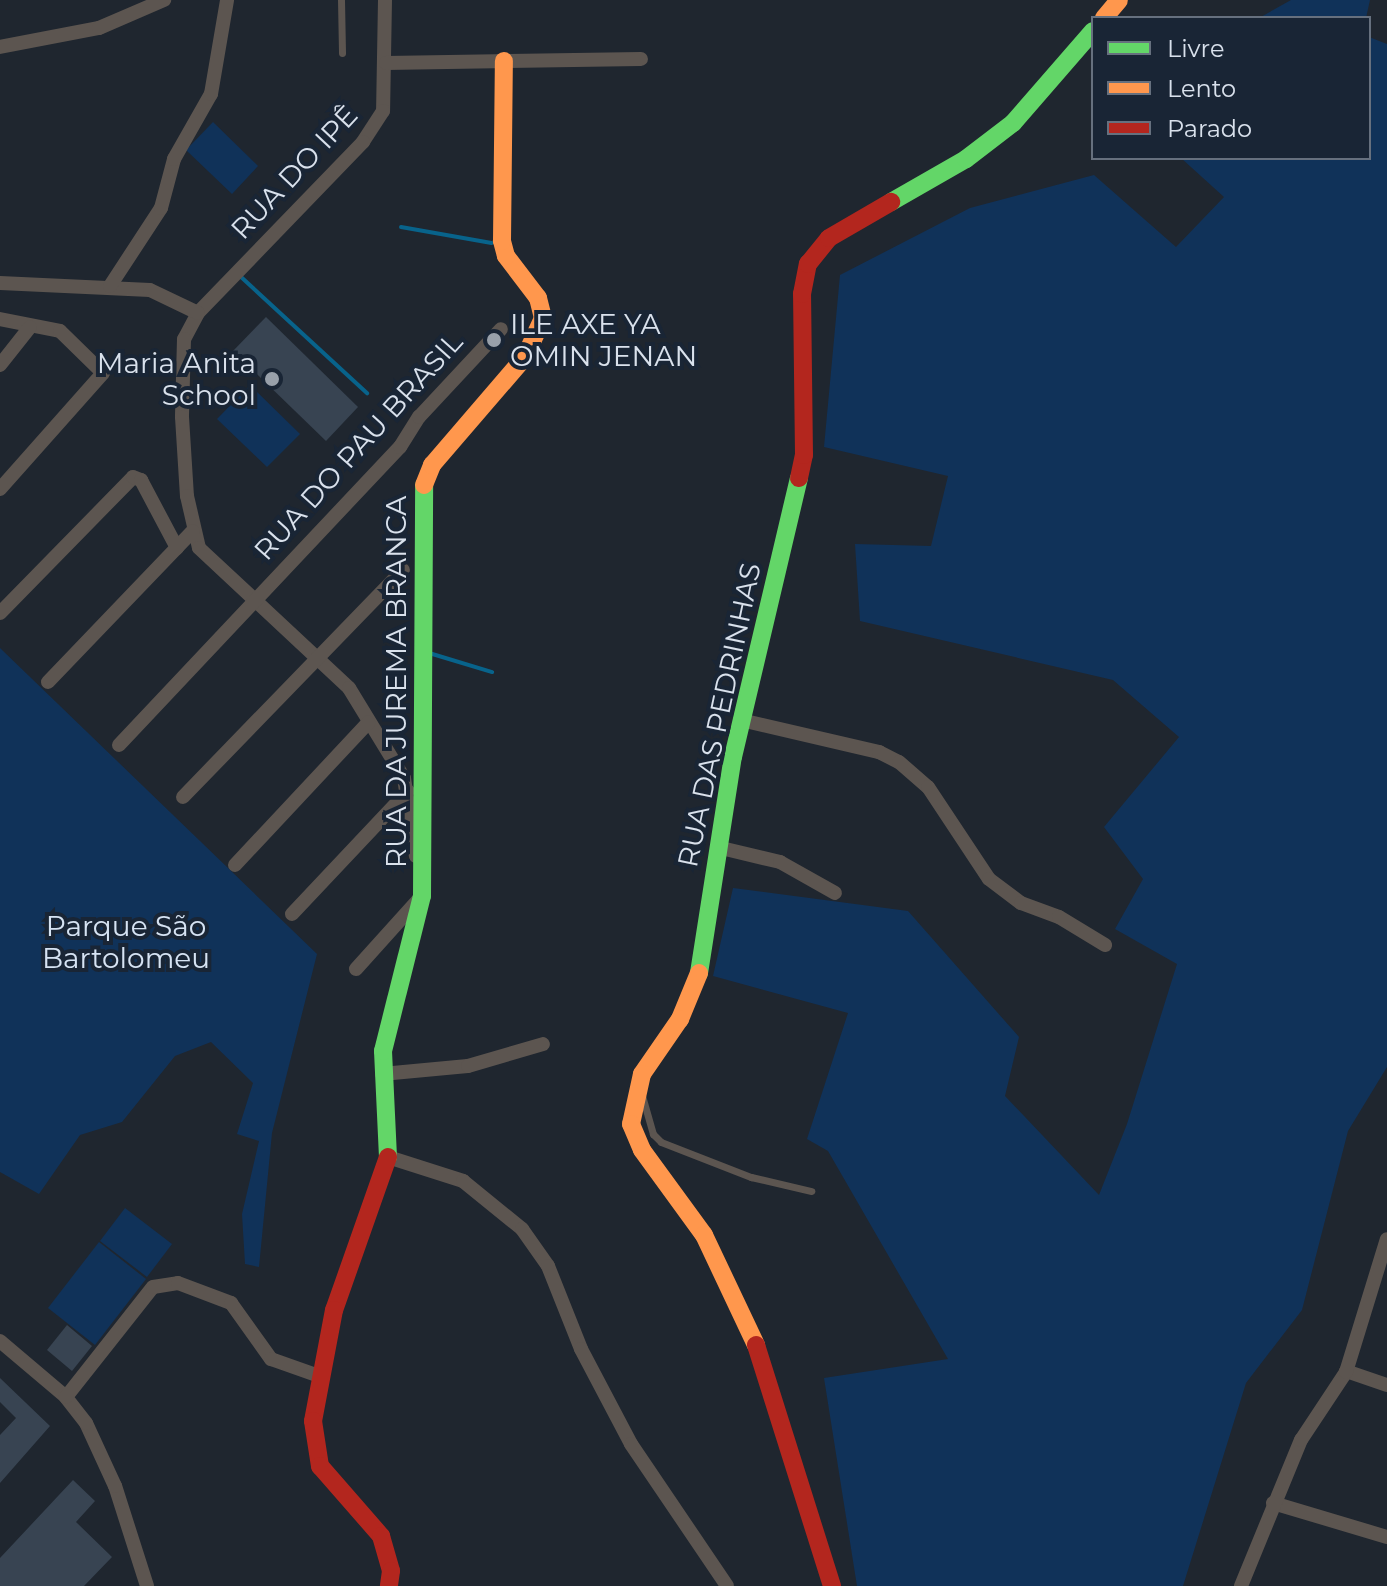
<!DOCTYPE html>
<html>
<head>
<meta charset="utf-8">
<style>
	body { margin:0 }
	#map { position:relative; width:1387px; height:1586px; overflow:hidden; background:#1f262f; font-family:Montserrat,sans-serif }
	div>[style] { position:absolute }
	.green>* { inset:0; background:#103259 }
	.stream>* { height:4px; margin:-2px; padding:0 2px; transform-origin:2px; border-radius:2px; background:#08638b }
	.building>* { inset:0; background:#384452 }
	.lane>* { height:7px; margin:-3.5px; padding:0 3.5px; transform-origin:3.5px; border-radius:3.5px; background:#5c5550 }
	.street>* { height:14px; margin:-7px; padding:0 7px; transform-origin:7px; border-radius:7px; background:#5c5550 }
	.fast>* { height:18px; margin:-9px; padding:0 9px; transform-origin:9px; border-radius:9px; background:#63d668 }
	.slow>* { height:18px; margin:-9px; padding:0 9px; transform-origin:9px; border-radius:9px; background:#ff974d }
	.jam>* { height:18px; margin:-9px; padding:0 9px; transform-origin:9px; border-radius:9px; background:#b3261e }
	.dots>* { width:22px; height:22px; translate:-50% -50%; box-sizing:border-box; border:4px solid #192535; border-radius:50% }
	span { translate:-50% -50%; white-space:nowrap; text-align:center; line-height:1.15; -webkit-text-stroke:8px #192535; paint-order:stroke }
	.street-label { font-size:28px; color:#d9e1ec }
	.poi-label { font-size:28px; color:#d9e1ec }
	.left { translate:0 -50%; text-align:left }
	.right { translate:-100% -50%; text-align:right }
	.park-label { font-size:28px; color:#d6e3f3 }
	.legend { position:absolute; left:1091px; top:16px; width:280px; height:144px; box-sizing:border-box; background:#192535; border:2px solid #66707e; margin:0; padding:10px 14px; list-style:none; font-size:24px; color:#d9e1ec }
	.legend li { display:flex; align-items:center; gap:16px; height:40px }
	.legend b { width:40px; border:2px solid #66707e }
</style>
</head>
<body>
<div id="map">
	<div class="green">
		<i style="clip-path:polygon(1291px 0,1370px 0,1366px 18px,1259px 18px)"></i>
		<i style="clip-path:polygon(1369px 37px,1387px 44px,1387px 1067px,1348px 1131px,1302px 1310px,1246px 1383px,1183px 1586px,857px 1586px,824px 1378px,948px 1359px,828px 1151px,807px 1139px,848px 1013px,713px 976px,733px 888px,908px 911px,1019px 1037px,1005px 1096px,1099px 1195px,1127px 1124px,1177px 964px,1115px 929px,1143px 879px,1104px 827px,1179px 737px,1113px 680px,860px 621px,855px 544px,931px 546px,948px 476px,824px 447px,840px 275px,970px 208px,1094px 175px,1176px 247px,1224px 197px,1181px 158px,1369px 158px)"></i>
		<i style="clip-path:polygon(213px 122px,258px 166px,232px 194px,186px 150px)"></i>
		<i style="clip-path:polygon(250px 385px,300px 434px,267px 467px,217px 419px)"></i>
		<i style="clip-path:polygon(0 648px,317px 954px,272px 1133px,259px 1267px,245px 1264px,242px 1214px,259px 1141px,237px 1134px,253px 1083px,211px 1042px,175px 1056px,122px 1122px,80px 1135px,39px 1194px,0 1172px)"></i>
		<i style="clip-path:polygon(125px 1208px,172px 1244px,147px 1277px,100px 1241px)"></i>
		<i style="clip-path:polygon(99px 1242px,146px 1279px,95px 1345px,48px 1308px)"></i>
	</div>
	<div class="stream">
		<i style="left:401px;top:227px;width:92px;rotate:10deg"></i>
		<i style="left:240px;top:276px;width:173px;rotate:42.7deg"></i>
		<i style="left:429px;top:653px;width:66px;rotate:16.8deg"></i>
	</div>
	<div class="building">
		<i style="clip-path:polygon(266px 317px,358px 407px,326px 441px,233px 351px)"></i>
		<i style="clip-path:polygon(67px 1325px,92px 1346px,72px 1371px,47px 1350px)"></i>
		<i style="clip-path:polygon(0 1378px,50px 1426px,0 1483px,0 1435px,16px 1418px,0 1402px)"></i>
		<i style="clip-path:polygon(73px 1480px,95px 1501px,76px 1522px,112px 1557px,84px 1586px,0 1586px,0 1558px)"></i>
	</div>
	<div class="lane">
		<i style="left:341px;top:0;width:53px;rotate:88.9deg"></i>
		<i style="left:641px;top:1092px;width:44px;rotate:74.1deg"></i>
		<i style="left:653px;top:1134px;width:11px;rotate:45deg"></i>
		<i style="left:661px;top:1142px;width:97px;rotate:21.3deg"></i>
		<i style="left:751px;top:1177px;width:62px;rotate:13.1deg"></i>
	</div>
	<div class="street">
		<i style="left:385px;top:0;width:111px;rotate:91deg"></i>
		<i style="left:383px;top:111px;width:37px;rotate:123deg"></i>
		<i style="left:363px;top:142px;width:238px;rotate:134deg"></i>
		<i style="left:198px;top:313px;width:30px;rotate:118deg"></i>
		<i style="left:184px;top:339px;width:78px;rotate:91.5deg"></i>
		<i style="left:182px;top:417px;width:79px;rotate:86.4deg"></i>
		<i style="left:187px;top:496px;width:53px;rotate:77deg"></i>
		<i style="left:199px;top:548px;width:205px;rotate:43deg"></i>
		<i style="left:349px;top:688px;width:105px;rotate:58.6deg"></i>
		<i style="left:404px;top:778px;width:79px;rotate:81.3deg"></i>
		<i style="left:0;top:47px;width:101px;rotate:-10.9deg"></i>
		<i style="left:99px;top:28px;width:71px;rotate:-23.3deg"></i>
		<i style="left:386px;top:63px;width:255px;rotate:-0.9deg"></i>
		<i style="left:0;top:283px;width:150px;rotate:2.7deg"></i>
		<i style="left:150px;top:290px;width:53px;rotate:25.6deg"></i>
		<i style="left:110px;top:286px;width:93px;rotate:-56.8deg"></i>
		<i style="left:161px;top:208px;width:51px;rotate:-75.1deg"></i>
		<i style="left:174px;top:159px;width:75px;rotate:-60.4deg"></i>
		<i style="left:211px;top:94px;width:95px;rotate:-80.3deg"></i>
		<i style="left:0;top:319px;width:61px;rotate:11.3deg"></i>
		<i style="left:60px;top:331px;width:60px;rotate:44.3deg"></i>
		<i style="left:103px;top:373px;width:155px;rotate:131.6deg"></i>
		<i style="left:0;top:365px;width:48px;rotate:-51.7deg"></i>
		<i style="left:0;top:613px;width:190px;rotate:-45.6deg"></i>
		<i style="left:133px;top:477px;width:9px;rotate:21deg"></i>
		<i style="left:141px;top:480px;width:77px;rotate:62.1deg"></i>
		<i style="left:48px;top:682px;width:209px;rotate:-46.2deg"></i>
		<i style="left:741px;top:720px;width:142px;rotate:13.1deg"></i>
		<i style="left:879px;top:752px;width:22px;rotate:27deg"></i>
		<i style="left:899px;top:762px;width:38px;rotate:41deg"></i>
		<i style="left:928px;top:787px;width:110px;rotate:56.5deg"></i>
		<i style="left:989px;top:879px;width:40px;rotate:37deg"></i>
		<i style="left:1021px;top:903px;width:40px;rotate:20.2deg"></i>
		<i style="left:1059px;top:917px;width:54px;rotate:31.3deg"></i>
		<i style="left:119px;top:745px;width:410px;rotate:-46.7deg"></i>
		<i style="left:400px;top:447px;width:36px;rotate:-58deg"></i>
		<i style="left:419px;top:417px;width:120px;rotate:-47deg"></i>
		<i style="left:183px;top:797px;width:316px;rotate:-45.9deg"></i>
		<i style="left:717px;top:847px;width:65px;rotate:13.4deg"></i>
		<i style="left:780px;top:862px;width:63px;rotate:29.4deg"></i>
		<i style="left:235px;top:865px;width:195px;rotate:-46.9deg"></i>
		<i style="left:292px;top:914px;width:169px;rotate:-46.7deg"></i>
		<i style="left:356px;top:969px;width:94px;rotate:-48deg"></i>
		<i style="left:382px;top:1074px;width:86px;rotate:-5.3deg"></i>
		<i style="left:468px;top:1066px;width:78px;rotate:-16.3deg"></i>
		<i style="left:388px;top:1157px;width:79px;rotate:17.7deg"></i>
		<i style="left:463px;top:1181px;width:76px;rotate:39.1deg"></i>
		<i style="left:522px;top:1229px;width:45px;rotate:54.9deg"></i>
		<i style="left:548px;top:1266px;width:89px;rotate:68.3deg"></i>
		<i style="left:581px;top:1349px;width:107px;rotate:62.2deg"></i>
		<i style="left:631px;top:1444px;width:171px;rotate:55.9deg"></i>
		<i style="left:0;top:1341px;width:87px;rotate:40.3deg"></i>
		<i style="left:1346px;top:1371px;width:43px;rotate:18.9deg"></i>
		<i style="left:1273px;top:1503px;width:119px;rotate:16.6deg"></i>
		<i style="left:147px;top:1586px;width:105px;rotate:-107.7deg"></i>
		<i style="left:115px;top:1486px;width:69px;rotate:-114.7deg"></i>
		<i style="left:86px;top:1423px;width:33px;rotate:-128deg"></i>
		<i style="left:66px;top:1397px;width:140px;rotate:-51.7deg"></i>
		<i style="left:153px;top:1287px;width:25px;rotate:-9deg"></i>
		<i style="left:178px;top:1283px;width:57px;rotate:20.7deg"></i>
		<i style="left:231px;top:1303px;width:69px;rotate:54.5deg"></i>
		<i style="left:271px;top:1359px;width:51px;rotate:19.5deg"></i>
		<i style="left:1241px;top:1586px;width:158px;rotate:-67.7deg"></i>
		<i style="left:1301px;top:1440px;width:82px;rotate:-56.5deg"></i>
		<i style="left:1346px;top:1372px;width:139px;rotate:-72.9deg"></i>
	</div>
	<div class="fast">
		<i style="left:891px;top:202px;width:86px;rotate:-29.8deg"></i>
		<i style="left:966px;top:159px;width:59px;rotate:-37.5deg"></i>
		<i style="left:1013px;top:123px;width:122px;rotate:-49deg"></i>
		<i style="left:699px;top:973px;width:219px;rotate:-81.1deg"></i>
		<i style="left:733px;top:757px;width:287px;rotate:-76.7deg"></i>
		<i style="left:388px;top:1157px;width:106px;rotate:-92.7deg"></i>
		<i style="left:383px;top:1051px;width:160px;rotate:-75.9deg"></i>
		<i style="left:422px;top:896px;width:411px;rotate:-89.7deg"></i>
	</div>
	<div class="slow">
		<i style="left:1104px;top:18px;width:23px;rotate:-50deg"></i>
		<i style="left:424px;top:485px;width:22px;rotate:-68deg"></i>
		<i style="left:432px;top:465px;width:143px;rotate:-49.3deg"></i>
		<i style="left:525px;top:357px;width:43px;rotate:-65.2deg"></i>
		<i style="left:543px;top:318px;width:21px;rotate:-104deg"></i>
		<i style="left:538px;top:298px;width:53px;rotate:-127.3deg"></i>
		<i style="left:506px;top:256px;width:16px;rotate:-105deg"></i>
		<i style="left:502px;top:241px;width:180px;rotate:-89.4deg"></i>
		<i style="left:699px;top:973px;width:50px;rotate:112.4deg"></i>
		<i style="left:680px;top:1019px;width:67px;rotate:124.6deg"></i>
		<i style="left:642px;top:1074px;width:51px;rotate:102.4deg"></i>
		<i style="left:631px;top:1124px;width:28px;rotate:67deg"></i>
		<i style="left:642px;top:1150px;width:105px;rotate:53.9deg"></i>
		<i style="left:704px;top:1235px;width:122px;rotate:64.7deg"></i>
	</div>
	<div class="jam">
		<i style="left:799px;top:478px;width:24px;rotate:-78deg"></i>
		<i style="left:804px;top:455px;width:161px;rotate:-90.7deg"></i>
		<i style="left:802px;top:294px;width:31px;rotate:-79deg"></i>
		<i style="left:808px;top:264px;width:33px;rotate:-51deg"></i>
		<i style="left:829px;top:238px;width:72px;rotate:-30.1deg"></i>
		<i style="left:388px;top:1157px;width:162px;rotate:109.4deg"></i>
		<i style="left:334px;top:1310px;width:113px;rotate:100.7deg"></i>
		<i style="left:313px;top:1421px;width:46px;rotate:81.2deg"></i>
		<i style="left:320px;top:1466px;width:93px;rotate:48.9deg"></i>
		<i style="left:381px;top:1536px;width:36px;rotate:74deg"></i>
		<i style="left:391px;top:1571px;width:15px;rotate:98deg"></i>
		<i style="left:756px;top:1345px;width:253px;rotate:72.5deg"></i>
	</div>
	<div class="dots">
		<i style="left:494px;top:340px;background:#98a0aa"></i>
		<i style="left:272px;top:379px;background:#98a0aa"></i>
	</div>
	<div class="street-label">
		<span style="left:294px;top:172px;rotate:-47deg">RUA DO IPÊ</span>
		<span style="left:358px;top:446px;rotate:-48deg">RUA DO PAU BRASIL</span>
		<span style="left:396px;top:682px;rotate:-90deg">RUA DA JUREMA BRANCA</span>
		<span style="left:719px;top:715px;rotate:-78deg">RUA DAS PEDRINHAS</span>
	</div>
	<div class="poi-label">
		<span class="left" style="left:510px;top:340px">ILE AXE YA<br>OMIN JENAN</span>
		<span class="right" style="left:256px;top:379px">Maria Anita<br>School</span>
	</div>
	<div class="park-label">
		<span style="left:126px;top:942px">Parque São<br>Bartolomeu</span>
	</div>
	<ul class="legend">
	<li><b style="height:10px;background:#63d668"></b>Livre</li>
	<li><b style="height:10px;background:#ff974d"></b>Lento</li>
	<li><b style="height:10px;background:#b3261e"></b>Parado</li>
	</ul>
</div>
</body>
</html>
